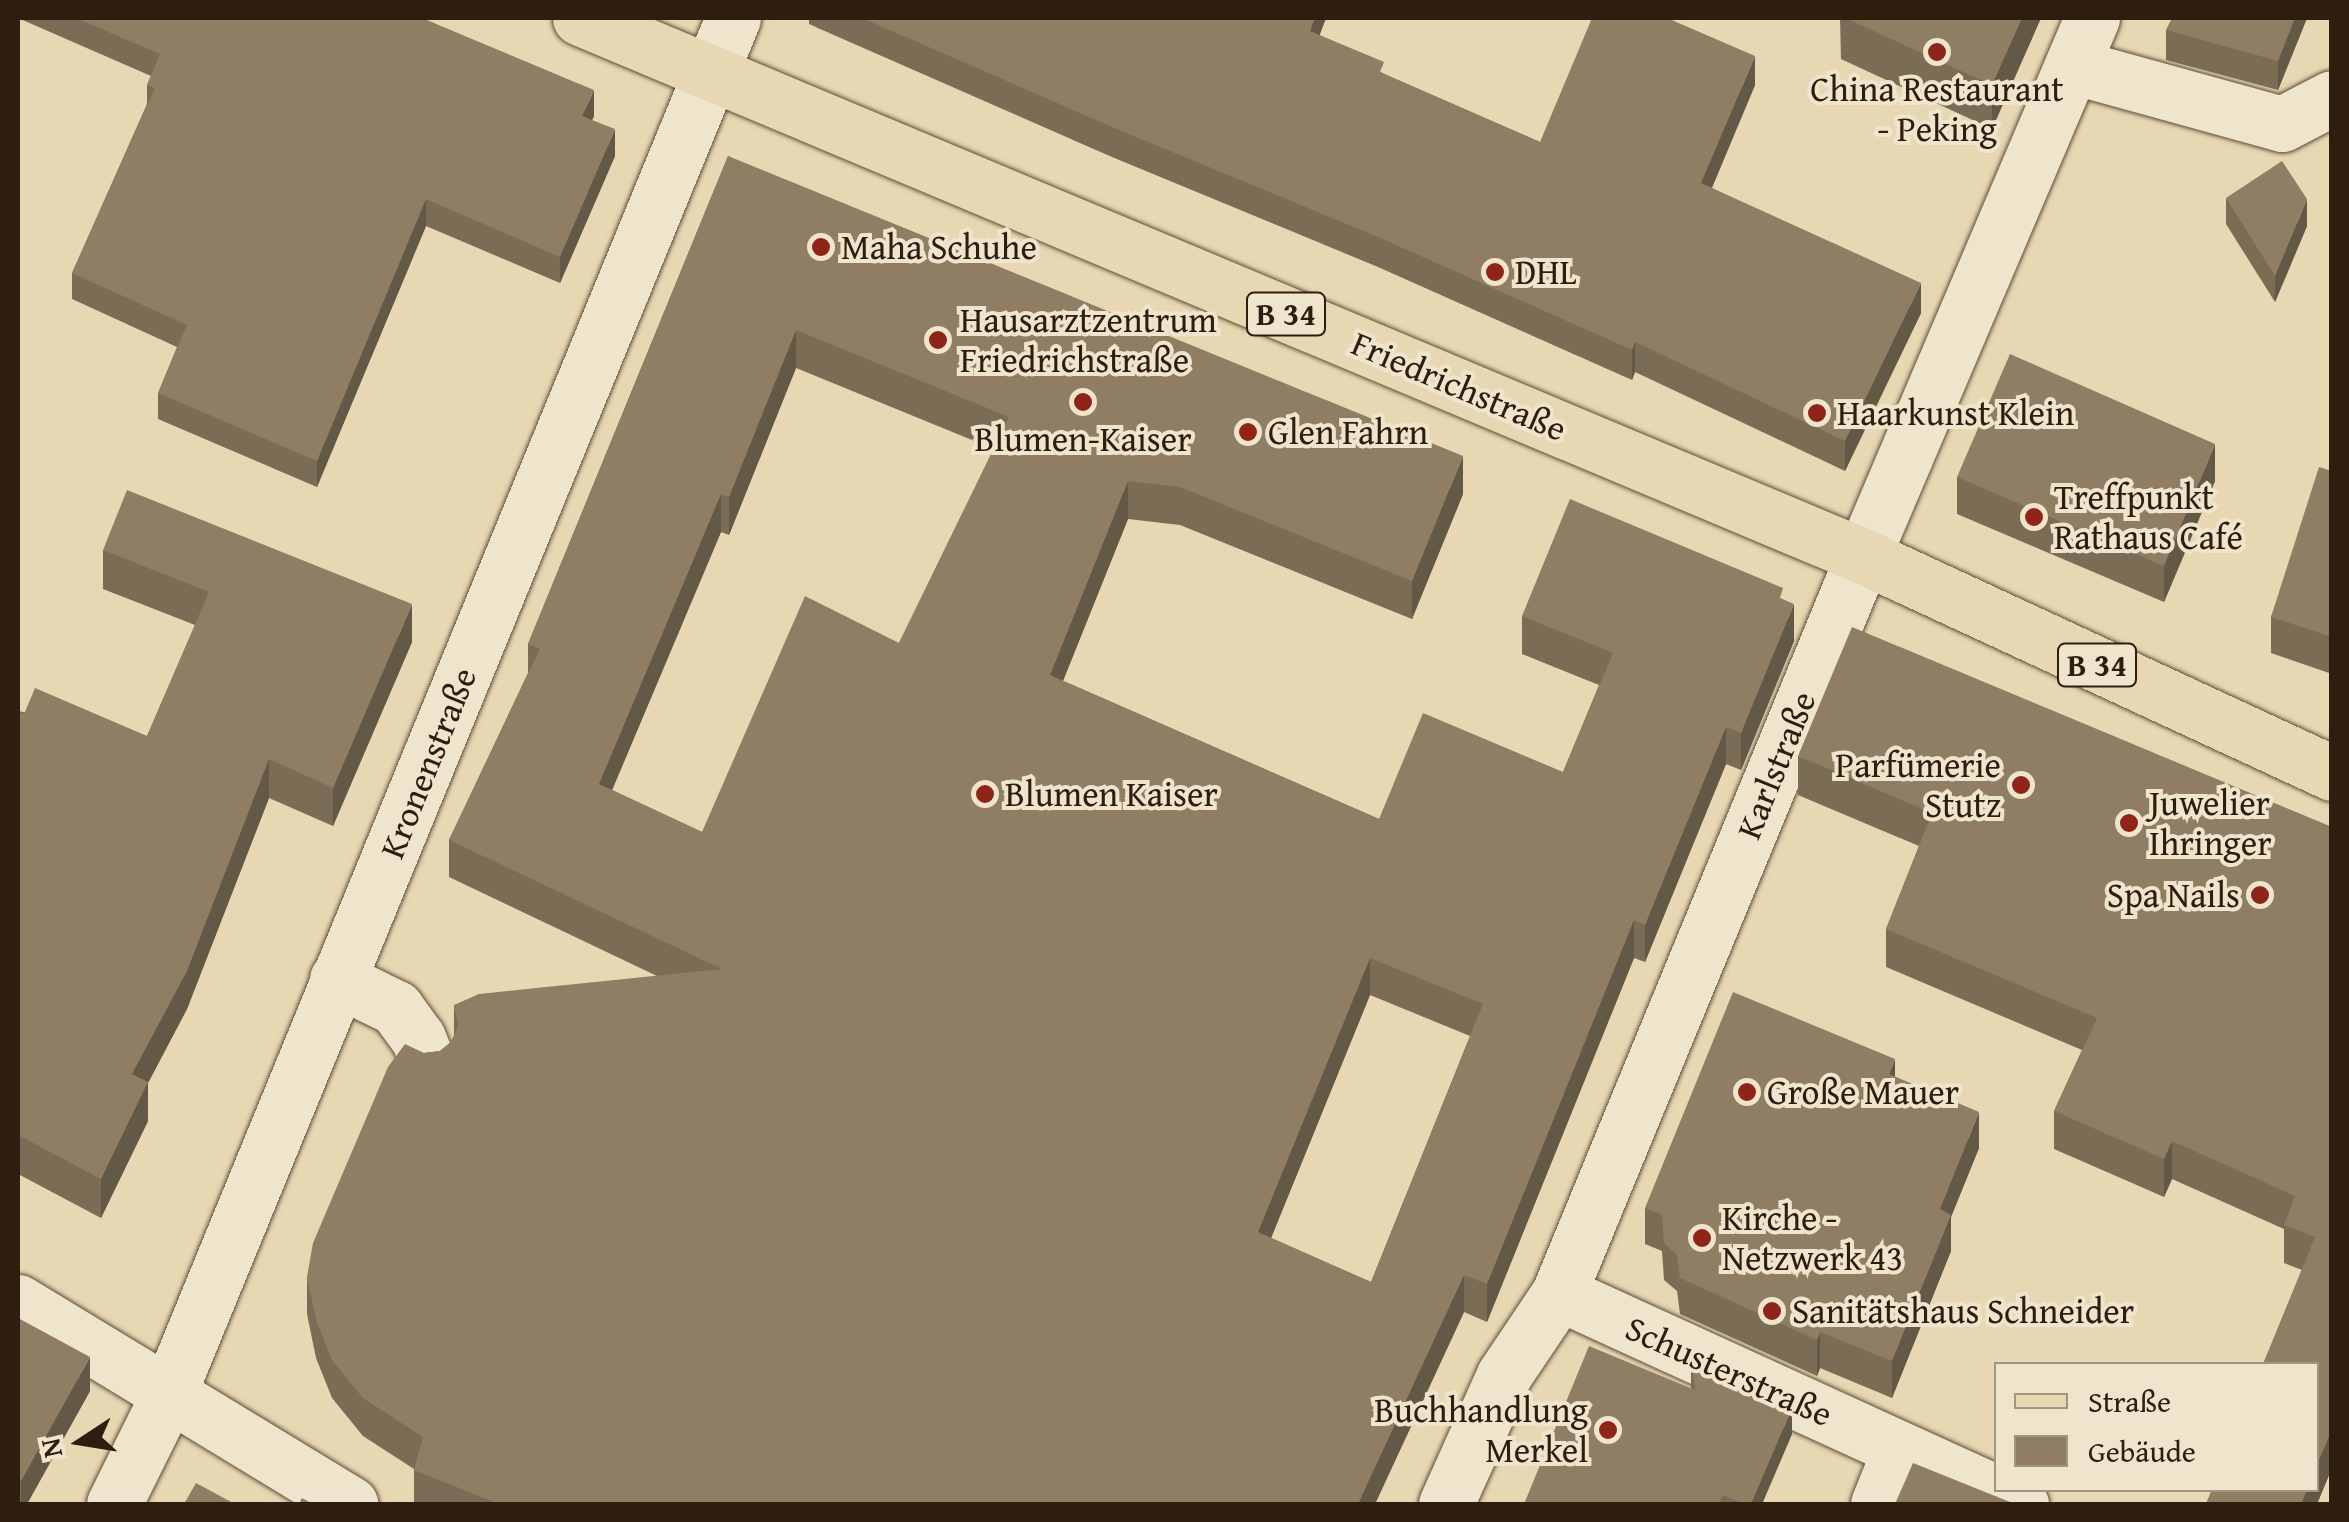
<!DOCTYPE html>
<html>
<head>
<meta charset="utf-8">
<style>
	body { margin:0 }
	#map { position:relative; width:2349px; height:1522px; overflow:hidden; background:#e7d7b2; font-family:"Gentium Book Plus",serif }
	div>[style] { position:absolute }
	.roads { filter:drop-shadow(0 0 2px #5d4c38) drop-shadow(0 0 2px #5d4c38) }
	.minor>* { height:55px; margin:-27.5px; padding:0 27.5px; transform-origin:27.5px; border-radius:27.5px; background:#efe5cd }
	.major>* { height:55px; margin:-27.5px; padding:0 27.5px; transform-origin:27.5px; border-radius:27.5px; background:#e7d7b2 }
	.wall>* { inset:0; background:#7b6c56 }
	.shaded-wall>* { inset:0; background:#645846 }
	.building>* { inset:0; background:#8f7e64 }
	.dots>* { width:28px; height:28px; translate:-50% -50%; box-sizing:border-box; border:5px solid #efe5cd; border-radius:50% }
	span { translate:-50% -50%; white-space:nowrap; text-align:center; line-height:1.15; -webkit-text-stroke:8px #efe5cd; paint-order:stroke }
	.shield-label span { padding:2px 8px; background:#efe5cd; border:2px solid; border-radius:8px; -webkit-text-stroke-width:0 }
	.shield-label { font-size:32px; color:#2f1e10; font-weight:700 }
	.poi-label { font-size:35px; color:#2f1e10 }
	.left { translate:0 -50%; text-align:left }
	.right { translate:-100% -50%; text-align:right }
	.street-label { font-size:35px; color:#2f1e10 }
	.frame { position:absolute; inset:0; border:20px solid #2f1e10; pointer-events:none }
	.legend { position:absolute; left:1994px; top:1362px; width:325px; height:130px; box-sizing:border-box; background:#efe5cd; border:2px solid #a29581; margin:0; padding:12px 18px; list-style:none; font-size:30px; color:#2f1e10 }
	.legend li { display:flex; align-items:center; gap:20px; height:50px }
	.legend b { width:50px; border:2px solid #a29581 }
	.north { position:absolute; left:30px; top:1392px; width:100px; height:100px; -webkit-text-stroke:8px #efe5cd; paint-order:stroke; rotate:258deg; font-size:28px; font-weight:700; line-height:40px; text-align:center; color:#2f1e10 }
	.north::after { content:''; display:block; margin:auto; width:35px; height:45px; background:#2f1e10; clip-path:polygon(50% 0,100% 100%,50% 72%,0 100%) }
</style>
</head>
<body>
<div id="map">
	<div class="roads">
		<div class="minor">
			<i style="left:2072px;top:66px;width:218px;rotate:15.4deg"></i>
			<i style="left:2282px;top:124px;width:56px;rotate:-27.5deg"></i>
			<i style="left:337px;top:979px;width:66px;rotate:26.2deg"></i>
			<i style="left:396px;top:1008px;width:37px;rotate:54deg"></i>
			<i style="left:418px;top:1038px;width:24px;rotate:68deg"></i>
			<i style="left:1559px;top:1293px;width:508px;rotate:24.55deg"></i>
			<i style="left:18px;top:1302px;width:389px;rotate:31.3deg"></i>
			<i style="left:114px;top:1504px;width:122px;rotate:-63.6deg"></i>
			<i style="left:168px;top:1395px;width:1488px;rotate:-67.69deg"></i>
			<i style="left:1446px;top:1504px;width:141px;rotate:-65.8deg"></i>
			<i style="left:1504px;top:1375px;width:99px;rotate:-56.1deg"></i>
			<i style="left:1559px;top:1293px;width:797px;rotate:-67.58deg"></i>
			<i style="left:1863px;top:556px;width:585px;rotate:-66.94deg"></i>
			<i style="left:1878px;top:1504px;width:59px;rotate:-68.2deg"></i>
		</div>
		<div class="major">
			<i style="left:580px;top:18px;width:1391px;rotate:22.75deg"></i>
			<i style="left:1863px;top:556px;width:517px;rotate:24.83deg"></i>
		</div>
	</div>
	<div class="wall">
		<i style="clip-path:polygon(18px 18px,422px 18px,594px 116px,592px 120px,615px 156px,560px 283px,426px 226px,317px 487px,158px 419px,158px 393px,177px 347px,72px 299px,72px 273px,147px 104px,147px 85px,151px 76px)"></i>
		<i style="clip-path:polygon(809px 18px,1326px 18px,1319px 35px,1384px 74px,1540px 142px,1755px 85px,1712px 188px,1921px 313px,1845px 471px,1635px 372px,1632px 380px,1378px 267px,1112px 157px,809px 24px)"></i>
		<i style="clip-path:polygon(1840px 18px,2041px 18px,1992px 129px,1841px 59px)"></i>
		<i style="clip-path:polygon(2307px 18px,2278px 90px,2166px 60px,2166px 30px)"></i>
		<i style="clip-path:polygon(evenodd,728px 156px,1463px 494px,1412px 619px,1180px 525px,1128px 519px,1063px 681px,1379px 819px,1563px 772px,1599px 685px,1522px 654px,1522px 616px,1783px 599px,1794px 641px,1741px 770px,1726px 764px,1645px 962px,1634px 958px,1487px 1322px,1464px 1312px,1375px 1504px,414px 1504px,414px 1469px,363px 1436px,332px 1398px,316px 1358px,307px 1314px,307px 1277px,424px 1053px,440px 1051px,451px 1042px,454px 1036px,454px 1005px,657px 976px,449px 877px,449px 840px,528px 673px,528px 644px,728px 156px,796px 368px,994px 449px,899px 643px,702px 832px,612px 790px,721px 532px,729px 535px,796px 368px,728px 156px,1370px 995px,1470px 1036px,1371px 1282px,1271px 1238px,1370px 995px)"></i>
		<i style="clip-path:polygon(2226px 198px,2307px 226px,2275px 302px,2226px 224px)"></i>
		<i style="clip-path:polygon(2332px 471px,2332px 674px,2271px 653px,2271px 617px)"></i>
		<i style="clip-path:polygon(1957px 477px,2215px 481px,2164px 602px,1957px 514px)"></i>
		<i style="clip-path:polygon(103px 550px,412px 642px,333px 826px,269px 798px,187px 1009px,148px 1083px,148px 1121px,101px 1218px,18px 1174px,18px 711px,147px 736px,195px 625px,103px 589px)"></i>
		<i style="clip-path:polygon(1798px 756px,2332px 827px,2332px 1468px,2317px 1504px,2206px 1504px,2302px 1270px,2284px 1263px,2284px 1229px,2172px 1179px,2164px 1197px,2054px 1149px,2054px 1111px,2082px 1050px,1886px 967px,1886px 929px,1919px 846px,1798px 795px)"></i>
		<i style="clip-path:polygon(1895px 1077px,1979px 1148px,1951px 1217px,1951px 1251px,1892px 1398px,1820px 1368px,1817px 1376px,1680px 1314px,1677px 1291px,1664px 1280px,1662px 1251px,1645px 1244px,1645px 1208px)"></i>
		<i style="clip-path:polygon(18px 1318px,90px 1391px,27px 1504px,18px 1504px)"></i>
		<i style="clip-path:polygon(1691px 1361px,1792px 1434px,1762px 1504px,1524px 1504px,1691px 1389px)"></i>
	</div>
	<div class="shaded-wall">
		<i style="clip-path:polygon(1315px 18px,1326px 18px,1310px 61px,1310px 31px)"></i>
		<i style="clip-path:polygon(2022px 18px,2041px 18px,1992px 129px,1992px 85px)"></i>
		<i style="clip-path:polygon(2295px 18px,2307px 18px,2278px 90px,2278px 61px)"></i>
		<i style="clip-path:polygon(1755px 56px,1755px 85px,1701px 213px,1701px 183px)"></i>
		<i style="clip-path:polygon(594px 90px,594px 116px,582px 142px,582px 116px)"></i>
		<i style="clip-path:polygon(615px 129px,615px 156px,560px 283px,560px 257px)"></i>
		<i style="clip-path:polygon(426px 199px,426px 226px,317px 487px,317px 461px)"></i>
		<i style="clip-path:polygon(2307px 199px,2307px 226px,2275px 302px,2275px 276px)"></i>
		<i style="clip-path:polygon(1921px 283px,1921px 313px,1845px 471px,1845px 441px)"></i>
		<i style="clip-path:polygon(796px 330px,796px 368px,729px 535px,729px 497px)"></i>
		<i style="clip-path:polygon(1635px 342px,1635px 372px,1632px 380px,1632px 350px)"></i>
		<i style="clip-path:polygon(2215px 444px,2215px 481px,2164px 602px,2164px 566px)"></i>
		<i style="clip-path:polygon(1463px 456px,1463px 494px,1412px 619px,1412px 581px)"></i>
		<i style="clip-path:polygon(1128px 481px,1128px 519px,1050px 713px,1050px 675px)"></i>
		<i style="clip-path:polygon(721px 494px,721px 532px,599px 821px,599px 784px)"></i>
		<i style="clip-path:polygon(412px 604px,412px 642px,333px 826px,333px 788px)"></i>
		<i style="clip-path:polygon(1794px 604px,1794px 641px,1741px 770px,1741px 733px)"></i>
		<i style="clip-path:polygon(1726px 727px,1726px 764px,1645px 962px,1645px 925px)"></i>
		<i style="clip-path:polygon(269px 759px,269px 798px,187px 1009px,148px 1083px,148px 1121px,101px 1218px,101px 1179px,132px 1074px)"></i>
		<i style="clip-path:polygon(1634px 920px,1634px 958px,1487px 1322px,1487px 1284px)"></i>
		<i style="clip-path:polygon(1370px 958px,1370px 995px,1258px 1270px,1258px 1232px)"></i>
		<i style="clip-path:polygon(1895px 1059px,1895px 1095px,1889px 1074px)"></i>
		<i style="clip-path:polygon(1979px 1112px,1979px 1148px,1951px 1217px,1951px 1251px,1892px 1398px,1892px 1361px,1940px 1209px)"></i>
		<i style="clip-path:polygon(2172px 1141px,2172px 1179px,2164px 1197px,2164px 1159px)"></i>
		<i style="clip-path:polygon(1464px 1275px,1464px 1312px,1375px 1504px,1358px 1504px)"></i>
		<i style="clip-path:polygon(1820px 1332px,1820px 1368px,1817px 1376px,1817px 1340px)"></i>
		<i style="clip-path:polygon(90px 1357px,90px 1391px,27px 1504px,21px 1504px,21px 1481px)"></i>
		<i style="clip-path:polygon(1792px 1408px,1792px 1434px,1762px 1504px,1751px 1504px)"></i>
		<i style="clip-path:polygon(2332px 1430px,2332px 1468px,2317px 1504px,2301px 1504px,2307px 1490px,2316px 1490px,2316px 1466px)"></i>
	</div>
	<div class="building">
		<i style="clip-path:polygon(76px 18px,422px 18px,594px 90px,582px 116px,615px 129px,560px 257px,426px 199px,317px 461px,158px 393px,187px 325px,72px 273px,155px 88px,147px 85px,160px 54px)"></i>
		<i style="clip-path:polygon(862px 18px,1315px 18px,1310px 31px,1384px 62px,1380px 72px,1540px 142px,1592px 18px,1667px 18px,1755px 56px,1701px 183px,1921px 283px,1845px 441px,1635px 342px,1632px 350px,1378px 237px,1112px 127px)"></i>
		<i style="clip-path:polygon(1845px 18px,2022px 18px,1992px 85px)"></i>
		<i style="clip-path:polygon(2172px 18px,2295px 18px,2278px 61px,2166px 30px)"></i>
		<i style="clip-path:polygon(evenodd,728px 156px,1463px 456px,1412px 581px,1180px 487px,1128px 481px,1050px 675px,1379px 819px,1423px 713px,1563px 772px,1613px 653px,1522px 616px,1570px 499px,1783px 588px,1780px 598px,1794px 604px,1741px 733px,1726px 727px,1645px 925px,1634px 920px,1487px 1284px,1464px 1275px,1358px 1504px,499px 1504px,414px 1470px,423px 1437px,363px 1398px,332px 1360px,316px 1320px,307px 1277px,313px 1243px,388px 1067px,405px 1044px,424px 1053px,440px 1051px,451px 1042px,458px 1026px,454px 1005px,479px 994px,722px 969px,449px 840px,540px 649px,528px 644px,728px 156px,796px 330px,1009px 417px,899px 643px,805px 596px,702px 832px,599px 784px,721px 494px,729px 497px,796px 330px,728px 156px,1370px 958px,1483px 1004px,1371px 1282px,1258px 1232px,1370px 958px)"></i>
		<i style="clip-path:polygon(2282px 161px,2307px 199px,2275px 276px,2226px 198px)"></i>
		<i style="clip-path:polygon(2010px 354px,2215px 444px,2164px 566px,1957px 477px)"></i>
		<i style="clip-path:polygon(2319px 467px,2332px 471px,2332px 637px,2271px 617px)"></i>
		<i style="clip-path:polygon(127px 490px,412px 604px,333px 788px,269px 759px,187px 971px,132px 1074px,148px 1082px,101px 1179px,18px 1135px,18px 711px,24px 714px,35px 688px,147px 736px,209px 592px,103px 550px)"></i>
		<i style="clip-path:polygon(1852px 627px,2332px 827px,2332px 1430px,2316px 1466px,2316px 1364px,2263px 1364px,2315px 1237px,2284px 1225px,2295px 1196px,2172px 1141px,2164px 1159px,2054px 1111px,2097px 1018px,1886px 929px,1932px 813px,1798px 756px)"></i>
		<i style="clip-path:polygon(1733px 992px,1895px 1059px,1889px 1074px,1979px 1112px,1940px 1209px,1951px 1215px,1892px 1361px,1820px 1332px,1817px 1340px,1680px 1278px,1677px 1255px,1664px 1243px,1662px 1215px,1645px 1208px)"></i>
		<i style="clip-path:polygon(18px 1318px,90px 1357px,21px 1481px,18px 1479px)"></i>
		<i style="clip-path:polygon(1589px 1346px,1695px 1390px,1691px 1361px,1792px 1408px,1751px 1504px,1745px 1504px,1723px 1495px,1719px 1504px,1524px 1504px)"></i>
		<i style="clip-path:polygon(1913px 1463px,2015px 1504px,1895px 1504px)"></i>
		<i style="clip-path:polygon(196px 1483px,235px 1504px,184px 1504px)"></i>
		<i style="clip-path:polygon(2212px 1490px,2307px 1490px,2301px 1504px,2206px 1504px)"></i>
		<i style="clip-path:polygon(302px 1498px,313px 1504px,299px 1504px)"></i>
	</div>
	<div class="dots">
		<i style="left:1937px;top:52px;background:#8f2418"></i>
		<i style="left:821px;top:247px;background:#8f2418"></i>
		<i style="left:1495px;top:272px;background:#8f2418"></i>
		<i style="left:938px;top:340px;background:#8f2418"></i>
		<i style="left:1083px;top:402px;background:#8f2418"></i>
		<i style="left:1817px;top:413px;background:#8f2418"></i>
		<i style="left:1248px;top:432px;background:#8f2418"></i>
		<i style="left:2034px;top:517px;background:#8f2418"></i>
		<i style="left:2021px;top:785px;background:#8f2418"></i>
		<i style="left:985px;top:794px;background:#8f2418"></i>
		<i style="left:2129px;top:823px;background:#8f2418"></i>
		<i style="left:2260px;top:895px;background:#8f2418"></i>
		<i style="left:1747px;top:1092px;background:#8f2418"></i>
		<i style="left:1702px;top:1238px;background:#8f2418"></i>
		<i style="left:1772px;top:1311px;background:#8f2418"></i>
		<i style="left:1608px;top:1430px;background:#8f2418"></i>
	</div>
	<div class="shield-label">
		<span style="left:1286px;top:314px">B 34</span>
		<span style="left:2097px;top:665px">B 34</span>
	</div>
	<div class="poi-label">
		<span style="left:1937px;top:109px">China Restaurant<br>- Peking</span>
		<span class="left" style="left:841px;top:247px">Maha Schuhe</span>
		<span class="left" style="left:1515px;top:272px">DHL</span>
		<span class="left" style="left:960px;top:340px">Hausarztzentrum<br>Friedrichstraße</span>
		<span class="left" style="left:1837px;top:413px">Haarkunst Klein</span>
		<span class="left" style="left:1268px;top:432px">Glen Fahrn</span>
		<span style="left:1083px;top:439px">Blumen-Kaiser</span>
		<span class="left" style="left:2054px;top:517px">Treffpunkt<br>Rathaus Café</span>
		<span class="right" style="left:2001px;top:785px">Parfümerie<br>Stutz</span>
		<span class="left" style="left:1005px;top:794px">Blumen Kaiser</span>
		<span class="left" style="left:2149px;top:823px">Juwelier<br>Ihringer</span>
		<span class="right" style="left:2240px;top:895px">Spa Nails</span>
		<span class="left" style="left:1767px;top:1092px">Große Mauer</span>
		<span class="left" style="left:1722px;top:1238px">Kirche -<br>Netzwerk 43</span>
		<span class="left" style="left:1792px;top:1311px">Sanitätshaus Schneider</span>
		<span class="right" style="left:1588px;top:1430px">Buchhandlung<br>Merkel</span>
	</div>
	<div class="street-label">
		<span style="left:1459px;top:386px;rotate:23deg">Friedrichstraße</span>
		<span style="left:428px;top:763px;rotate:-68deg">Kronenstraße</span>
		<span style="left:1776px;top:765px;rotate:-68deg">Karlstraße</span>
		<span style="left:1729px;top:1371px;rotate:24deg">Schusterstraße</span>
	</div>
	<div class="frame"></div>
	<ul class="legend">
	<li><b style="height:12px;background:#e7d7b2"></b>Straße</li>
	<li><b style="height:28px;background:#8f7e64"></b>Gebäude</li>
	</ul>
	<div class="north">N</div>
</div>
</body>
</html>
